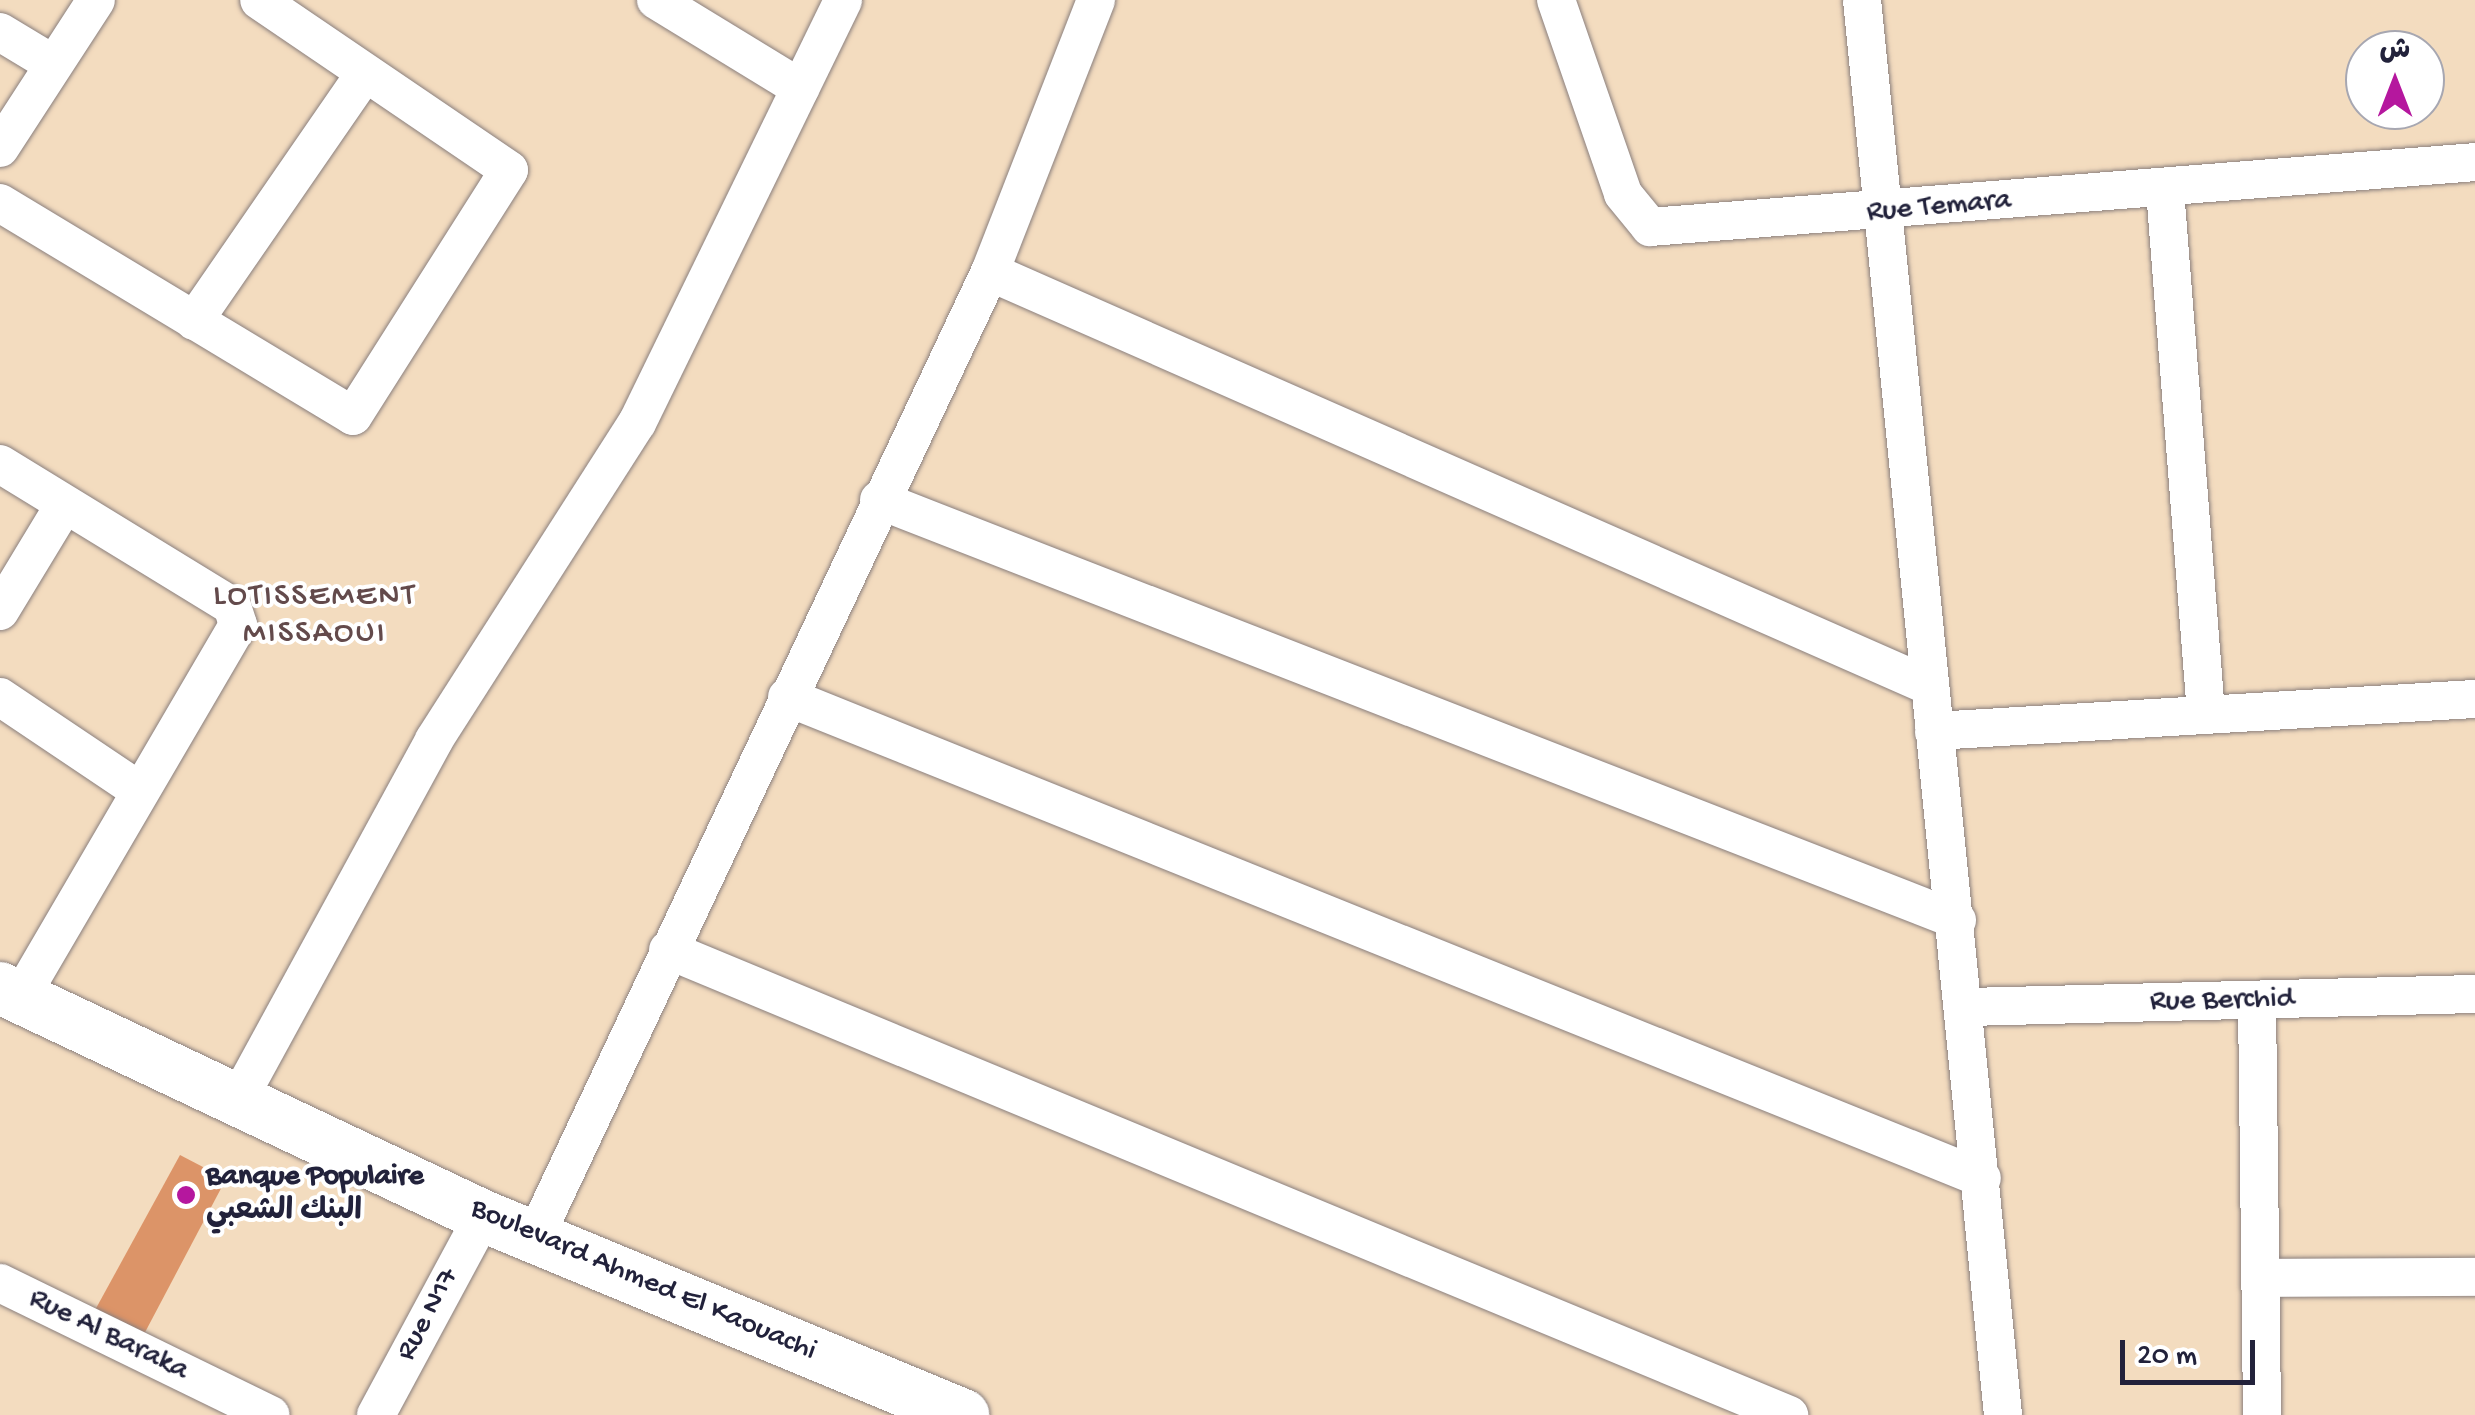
<!DOCTYPE html>
<html>
<head>
<meta charset="utf-8">
<style>
	body { margin:0 }
	#map { position:relative; width:2475px; height:1415px; overflow:hidden; background:#f3dcbf; font-family:"Gochi Hand","Playpen Sans Arabic",sans-serif }
	div>[style] { position:absolute }
	.building>* { inset:0; background:#dc9468 }
	.roads { filter:drop-shadow(0 0 2px #8a7f7d) drop-shadow(0 0 2px #8a7f7d) }
	.street>* { height:38px; margin:-19px; padding:0 19px; transform-origin:19px; border-radius:19px; background:#fff }
	.secondary>* { height:52px; margin:-26px; padding:0 26px; transform-origin:26px; border-radius:26px; background:#fff }
	.dots>* { width:28px; height:28px; translate:-50% -50%; box-sizing:border-box; border:5px solid #fff; border-radius:50% }
	span { translate:-50% -50%; white-space:nowrap; text-align:center; line-height:1.15; -webkit-text-stroke:8px #fff; paint-order:stroke }
	.street-label { font-size:30px; color:#22223b }
	.poi-label { font-size:30px; color:#22223b; font-weight:700 }
	.left { translate:0 -50%; text-align:left }
	.neighbourhood-label { font-size:32px; color:#634a4b; letter-spacing:2.5px }
	.north { position:absolute; left:2345px; top:30px; width:100px; height:100px; box-sizing:border-box; background:#fff; border:2px solid #a7a7b1; border-radius:50%; rotate:0deg; font-size:28px; font-weight:700; line-height:40px; text-align:center; color:#22223b }
	.north::after { content:''; display:block; margin:auto; width:35px; height:45px; background:#b5179e; clip-path:polygon(50% 0,100% 100%,50% 72%,0 100%) }
	.scale { position:absolute; left:2120px; top:1340px; width:135px; height:45px; box-sizing:border-box; border:5px solid #22223b; border-top:0; padding-left:12px; font-size:30px; line-height:35px; white-space:nowrap; color:#22223b; -webkit-text-stroke:8px #fff; paint-order:stroke }
</style>
</head>
<body>
<div id="map">
	<div class="building">
		<i style="clip-path:polygon(180px 1155px,226px 1179px,142px 1338px,94px 1312px)"></i>
	</div>
	<div class="roads">
		<div class="street">
			<i style="left:656px;top:0;width:169px;rotate:31.4deg"></i>
			<i style="left:1556px;top:0;width:205px;rotate:70.9deg"></i>
			<i style="left:1623px;top:194px;width:43px;rotate:50.7deg"></i>
			<i style="left:1650px;top:227px;width:828px;rotate:-4.5deg"></i>
			<i style="left:1862px;top:0;width:1422px;rotate:84.31deg"></i>
			<i style="left:0;top:32px;width:62px;rotate:31.1deg"></i>
			<i style="left:0;top:148px;width:176px;rotate:-57deg"></i>
			<i style="left:2165px;top:190px;width:525px;rotate:85.52deg"></i>
			<i style="left:0;top:203px;width:412px;rotate:31.1deg"></i>
			<i style="left:353px;top:416px;width:291px;rotate:-57.6deg"></i>
			<i style="left:509px;top:170px;width:302px;rotate:-145.8deg"></i>
			<i style="left:990px;top:272px;width:1026px;rotate:23.79deg"></i>
			<i style="left:194px;top:321px;width:301px;rotate:-55.4deg"></i>
			<i style="left:0;top:464px;width:272px;rotate:31.5deg"></i>
			<i style="left:232px;top:606px;width:20px;rotate:72deg"></i>
			<i style="left:238px;top:625px;width:432px;rotate:120.3deg"></i>
			<i style="left:879px;top:500px;width:1157px;rotate:21.29deg"></i>
			<i style="left:0;top:611px;width:122px;rotate:-58.8deg"></i>
			<i style="left:0;top:697px;width:165px;rotate:33.9deg"></i>
			<i style="left:787px;top:697px;width:1288px;rotate:21.93deg"></i>
			<i style="left:1934px;top:731px;width:542px;rotate:-3.39deg"></i>
			<i style="left:668px;top:950px;width:1214px;rotate:22.53deg"></i>
			<i style="left:2257px;top:1002px;width:413px;rotate:89.3deg"></i>
			<i style="left:1968px;top:1007px;width:507px;rotate:-1.47deg"></i>
			<i style="left:238px;top:1100px;width:410px;rotate:-61.4deg"></i>
			<i style="left:434px;top:740px;width:376px;rotate:-57.4deg"></i>
			<i style="left:637px;top:423px;width:470px;rotate:-64deg"></i>
			<i style="left:535px;top:1237px;width:1067px;rotate:-64.76deg"></i>
			<i style="left:990px;top:272px;width:292px;rotate:-68.7deg"></i>
			<i style="left:2260px;top:1278px;width:215px;rotate:-0.3deg"></i>
			<i style="left:0;top:1283px;width:301px;rotate:26deg"></i>
			<i style="left:376px;top:1415px;width:226px;rotate:-61.7deg"></i>
		</div>
		<div class="secondary">
			<i style="left:0;top:988px;width:534px;rotate:25.27deg"></i>
			<i style="left:483px;top:1216px;width:520px;rotate:22.52deg"></i>
		</div>
	</div>
	<div class="dots">
		<i style="left:186px;top:1195px;background:#b5179e"></i>
	</div>
	<div class="street-label">
		<span style="left:1939px;top:208px;rotate:-5deg">Rue Temara</span>
		<span style="left:2222px;top:1002px;rotate:-1deg">Rue Berchid</span>
		<span style="left:643px;top:1281px;rotate:23deg">Boulevard Ahmed El Kaouachi</span>
		<span style="left:429px;top:1315px;rotate:-62deg">Rue N17</span>
		<span style="left:108px;top:1336px;rotate:26deg">Rue Al Baraka</span>
	</div>
	<div class="poi-label">
		<span class="left" style="left:206px;top:1195px">Banque Populaire<br>البنك الشعبي</span>
	</div>
	<div class="neighbourhood-label">
		<span style="left:315px;top:616px">LOTISSEMENT<br>MISSAOUI</span>
	</div>
	<div class="north">ش</div>
	<div class="scale">20 m</div>
</div>
</body>
</html>
